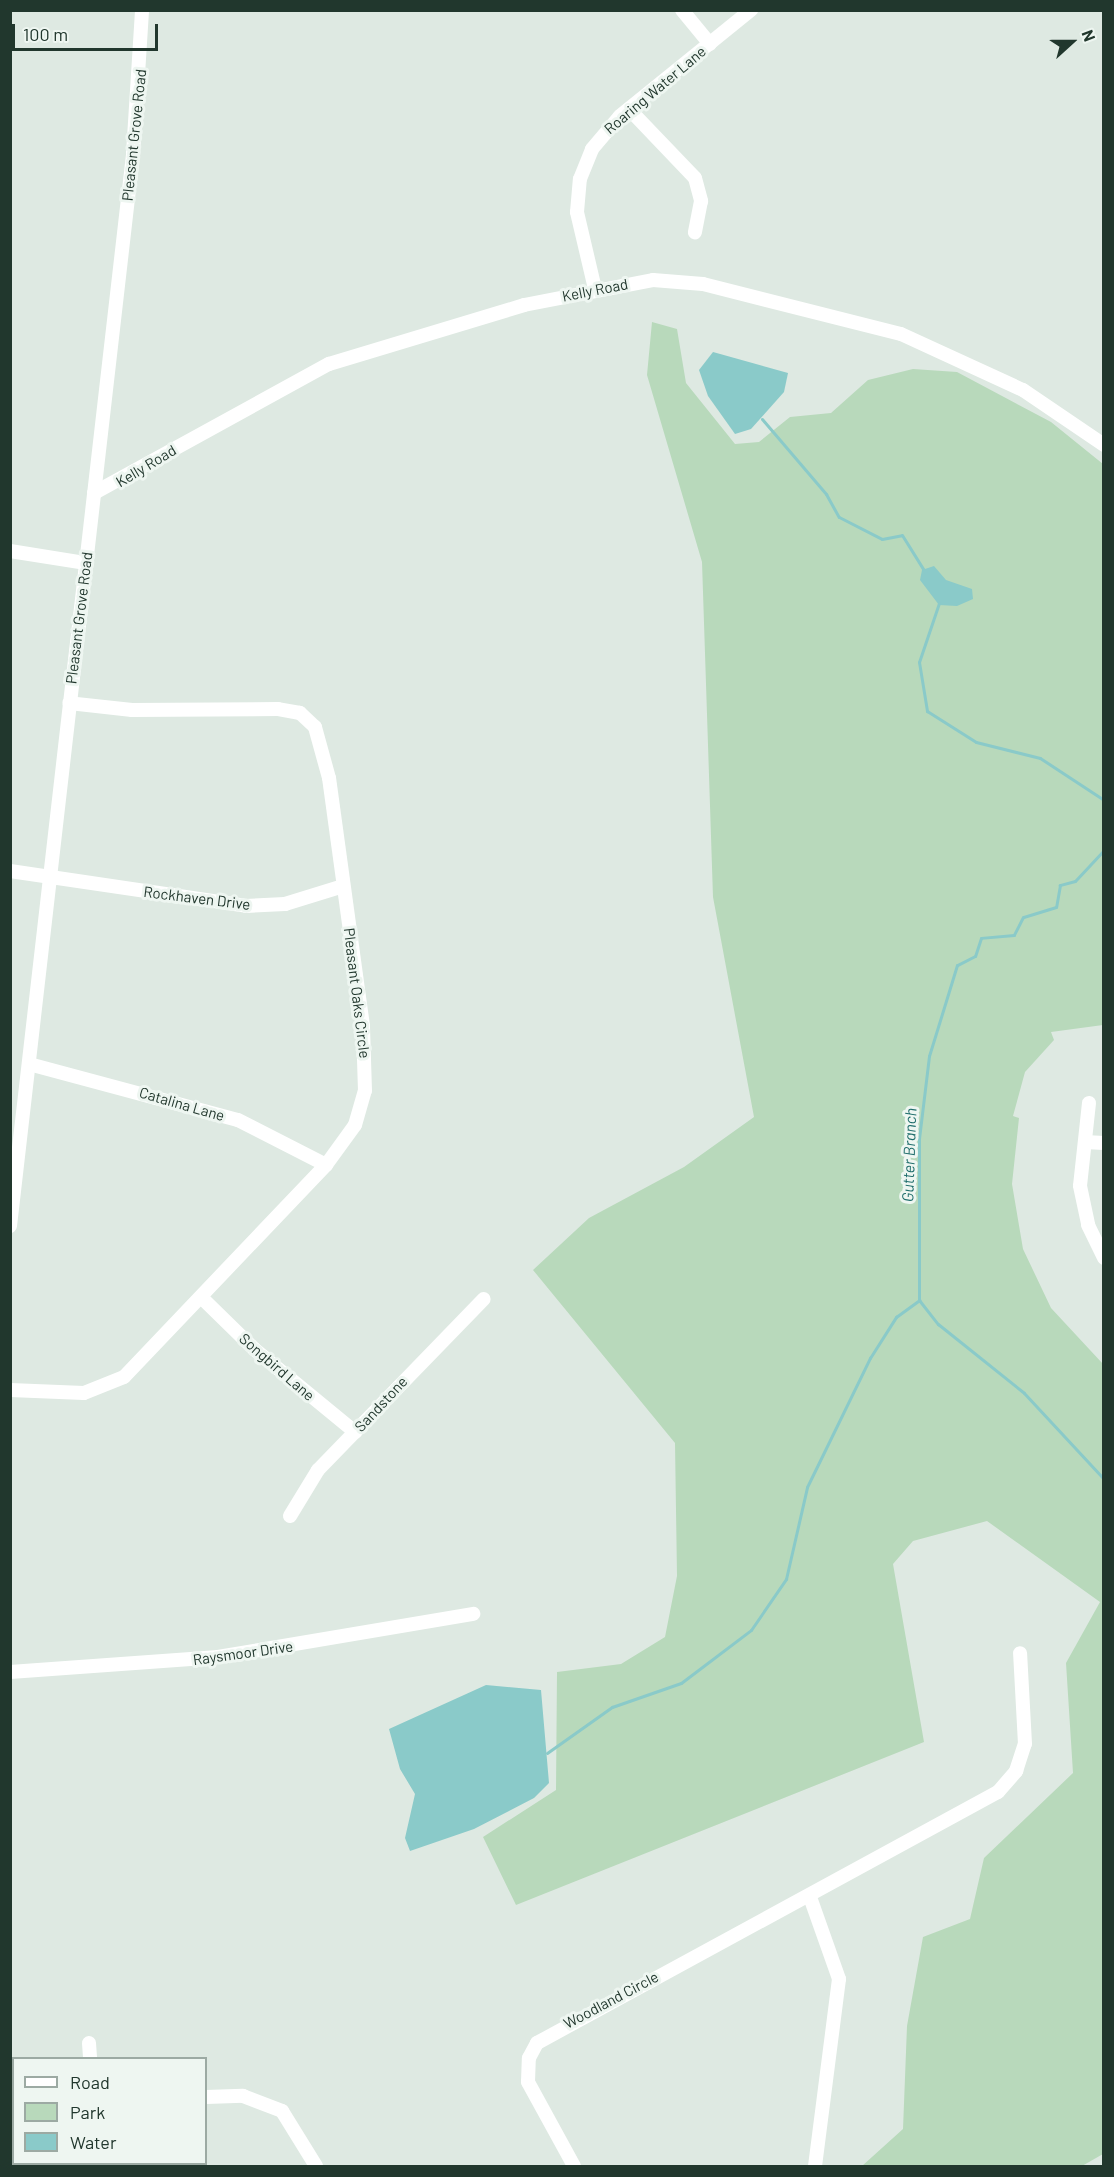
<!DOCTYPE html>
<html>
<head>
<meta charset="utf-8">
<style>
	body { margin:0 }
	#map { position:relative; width:1114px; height:2177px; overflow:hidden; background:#dee9e2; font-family:Barlow,sans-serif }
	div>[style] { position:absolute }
	.green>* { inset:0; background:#b8d9bb }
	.water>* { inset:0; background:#8acac9 }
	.stream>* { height:3px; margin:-1.5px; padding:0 1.5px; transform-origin:1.5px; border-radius:1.5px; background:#8acac9 }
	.minor>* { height:14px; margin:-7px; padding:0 7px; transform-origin:7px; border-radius:7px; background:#fff }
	span { translate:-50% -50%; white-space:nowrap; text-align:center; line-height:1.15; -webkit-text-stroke:6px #eef6f1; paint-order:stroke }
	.street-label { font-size:15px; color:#21372d }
	.water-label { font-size:16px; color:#206e6c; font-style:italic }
	.frame { position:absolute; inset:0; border:12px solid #21372d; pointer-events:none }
	.legend { position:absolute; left:12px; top:2057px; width:195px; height:108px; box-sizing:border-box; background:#eef6f1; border:2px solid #9caaa3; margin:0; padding:8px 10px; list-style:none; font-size:18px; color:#21372d }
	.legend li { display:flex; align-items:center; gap:12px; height:30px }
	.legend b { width:30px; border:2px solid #9caaa3 }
	.north { position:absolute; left:1042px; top:12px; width:60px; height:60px; -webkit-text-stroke:4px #eef6f1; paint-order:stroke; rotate:69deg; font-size:16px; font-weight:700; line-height:24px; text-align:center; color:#21372d }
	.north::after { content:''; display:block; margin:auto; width:21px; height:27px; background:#21372d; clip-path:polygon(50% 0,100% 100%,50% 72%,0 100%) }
	.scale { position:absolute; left:12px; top:24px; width:146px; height:27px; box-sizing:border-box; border:3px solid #21372d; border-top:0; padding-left:8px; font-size:18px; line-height:21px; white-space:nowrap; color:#21372d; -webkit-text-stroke:4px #eef6f1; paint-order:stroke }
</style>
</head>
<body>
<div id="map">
	<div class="green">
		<i style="clip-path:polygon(652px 322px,677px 329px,686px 383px,735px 444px,759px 442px,790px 417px,831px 413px,868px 380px,913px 369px,957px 372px,1051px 422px,1103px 464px,1103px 1025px,1051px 1032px,1054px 1040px,1025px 1072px,1013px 1116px,1019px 1118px,1012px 1184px,1023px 1249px,1051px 1308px,1103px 1364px,1103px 2154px,1082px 2166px,862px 2166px,903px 2129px,907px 2026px,923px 1937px,970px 1919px,984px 1858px,1073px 1773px,1066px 1663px,1100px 1602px,987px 1521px,913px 1541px,893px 1564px,924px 1742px,516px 1905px,483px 1837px,556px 1790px,557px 1672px,621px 1664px,665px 1637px,677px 1576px,675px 1443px,533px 1270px,589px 1218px,684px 1167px,754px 1117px,713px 897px,702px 562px,647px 375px)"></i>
	</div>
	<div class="water">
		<i style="clip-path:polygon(713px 352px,788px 373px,784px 392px,751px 429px,735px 434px,708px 396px,699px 370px)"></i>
		<i style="clip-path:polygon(934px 566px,946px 580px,972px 589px,973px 599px,957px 606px,939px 605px,920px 580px,922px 570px)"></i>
		<i style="clip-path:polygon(486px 1685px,541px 1690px,549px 1783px,534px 1798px,474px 1829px,410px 1851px,405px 1838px,415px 1794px,400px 1769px,389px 1729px)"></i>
	</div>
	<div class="stream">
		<i style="left:762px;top:419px;width:99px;rotate:49.5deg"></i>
		<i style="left:826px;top:494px;width:26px;rotate:61deg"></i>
		<i style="left:839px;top:517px;width:48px;rotate:27.1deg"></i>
		<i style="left:882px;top:539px;width:20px;rotate:-11deg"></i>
		<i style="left:902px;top:535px;width:44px;rotate:58.1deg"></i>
		<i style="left:939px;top:603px;width:62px;rotate:108.7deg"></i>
		<i style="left:919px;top:662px;width:50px;rotate:80.7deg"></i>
		<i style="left:927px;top:711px;width:58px;rotate:32.3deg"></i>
		<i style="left:976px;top:742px;width:66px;rotate:14deg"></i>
		<i style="left:1040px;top:758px;width:77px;rotate:33.3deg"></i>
		<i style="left:1104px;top:850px;width:42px;rotate:133.1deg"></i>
		<i style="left:1075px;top:881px;width:16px;rotate:165deg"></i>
		<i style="left:1060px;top:885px;width:22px;rotate:100deg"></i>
		<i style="left:1056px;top:907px;width:34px;rotate:163deg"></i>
		<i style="left:1023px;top:917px;width:20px;rotate:117deg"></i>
		<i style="left:1014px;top:935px;width:33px;rotate:175deg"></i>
		<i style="left:981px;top:938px;width:19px;rotate:108deg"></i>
		<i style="left:975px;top:956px;width:20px;rotate:153deg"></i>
		<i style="left:957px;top:965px;width:95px;rotate:107.1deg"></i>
		<i style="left:929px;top:1056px;width:84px;rotate:96.9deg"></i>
		<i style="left:919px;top:1139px;width:161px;rotate:90deg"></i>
		<i style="left:919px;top:1300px;width:31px;rotate:52deg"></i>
		<i style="left:938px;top:1324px;width:110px;rotate:38.7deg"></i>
		<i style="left:1024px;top:1393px;width:117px;rotate:47.1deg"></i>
		<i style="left:547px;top:1753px;width:80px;rotate:-35.3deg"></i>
		<i style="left:612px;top:1707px;width:73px;rotate:-19.2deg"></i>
		<i style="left:681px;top:1683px;width:88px;rotate:-37.1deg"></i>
		<i style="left:751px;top:1630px;width:62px;rotate:-55.5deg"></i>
		<i style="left:786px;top:1579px;width:94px;rotate:-77.1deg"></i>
		<i style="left:807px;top:1487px;width:144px;rotate:-64deg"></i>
		<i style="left:870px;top:1358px;width:49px;rotate:-57.6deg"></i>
		<i style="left:896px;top:1317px;width:29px;rotate:-36deg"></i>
	</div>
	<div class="minor">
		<i style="left:682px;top:10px;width:44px;rotate:50.5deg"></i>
		<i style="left:629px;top:109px;width:95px;rotate:46.3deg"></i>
		<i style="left:695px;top:178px;width:24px;rotate:75deg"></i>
		<i style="left:701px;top:201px;width:32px;rotate:101deg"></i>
		<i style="left:595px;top:289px;width:79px;rotate:-103.2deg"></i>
		<i style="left:577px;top:212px;width:33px;rotate:-85deg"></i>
		<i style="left:580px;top:179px;width:32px;rotate:-68deg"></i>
		<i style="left:592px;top:149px;width:43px;rotate:-49.7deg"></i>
		<i style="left:620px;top:116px;width:169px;rotate:-39deg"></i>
		<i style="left:94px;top:493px;width:268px;rotate:-28.8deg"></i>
		<i style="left:329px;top:364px;width:204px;rotate:-16.8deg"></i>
		<i style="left:524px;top:305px;width:131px;rotate:-11deg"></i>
		<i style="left:653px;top:280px;width:50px;rotate:4.6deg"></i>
		<i style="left:703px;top:284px;width:204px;rotate:14.2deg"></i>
		<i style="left:901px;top:334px;width:134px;rotate:24.7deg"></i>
		<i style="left:1023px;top:390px;width:98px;rotate:34.2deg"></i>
		<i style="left:10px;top:551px;width:77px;rotate:9deg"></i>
		<i style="left:10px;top:871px;width:239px;rotate:8.4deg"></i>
		<i style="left:246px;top:906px;width:39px;rotate:-3deg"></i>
		<i style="left:285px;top:904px;width:61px;rotate:-17.2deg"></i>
		<i style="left:29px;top:1064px;width:216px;rotate:15deg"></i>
		<i style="left:238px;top:1120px;width:99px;rotate:27.1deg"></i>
		<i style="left:1089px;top:1103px;width:83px;rotate:96.2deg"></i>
		<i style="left:1080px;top:1186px;width:40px;rotate:78deg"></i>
		<i style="left:1088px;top:1225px;width:37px;rotate:64deg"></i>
		<i style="left:1085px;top:1142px;width:19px;rotate:3deg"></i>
		<i style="left:10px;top:1226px;width:1079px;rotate:-83.45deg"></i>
		<i style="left:133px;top:154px;width:144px;rotate:-86.4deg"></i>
		<i style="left:202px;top:1298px;width:73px;rotate:44.4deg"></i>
		<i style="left:254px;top:1349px;width:131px;rotate:39.4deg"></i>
		<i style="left:10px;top:1390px;width:74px;rotate:2.3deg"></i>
		<i style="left:84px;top:1393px;width:43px;rotate:-21.8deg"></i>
		<i style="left:124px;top:1377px;width:293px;rotate:-46.4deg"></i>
		<i style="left:326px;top:1165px;width:49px;rotate:-54.1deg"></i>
		<i style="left:355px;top:1125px;width:35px;rotate:-74deg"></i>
		<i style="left:365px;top:1091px;width:65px;rotate:-91.8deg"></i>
		<i style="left:363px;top:1026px;width:250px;rotate:-97.8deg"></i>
		<i style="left:329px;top:778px;width:53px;rotate:-105.4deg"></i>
		<i style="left:315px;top:727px;width:21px;rotate:-137deg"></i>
		<i style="left:300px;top:713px;width:22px;rotate:-170deg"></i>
		<i style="left:278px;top:709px;width:146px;rotate:179.6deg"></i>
		<i style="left:132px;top:710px;width:63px;rotate:-173.7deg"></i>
		<i style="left:290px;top:1516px;width:54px;rotate:-58.7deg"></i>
		<i style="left:318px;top:1470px;width:238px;rotate:-45.9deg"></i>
		<i style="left:10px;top:1672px;width:209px;rotate:-4.1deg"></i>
		<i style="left:218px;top:1657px;width:259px;rotate:-9.6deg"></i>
		<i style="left:810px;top:1897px;width:87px;rotate:70.5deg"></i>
		<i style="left:839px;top:1979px;width:189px;rotate:97.3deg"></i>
		<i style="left:89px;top:2043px;width:15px;rotate:86deg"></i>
		<i style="left:206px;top:2097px;width:37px;rotate:-2deg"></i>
		<i style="left:243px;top:2096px;width:42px;rotate:21deg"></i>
		<i style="left:282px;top:2111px;width:65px;rotate:58.3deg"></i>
		<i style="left:95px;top:2164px;width:2px;rotate:90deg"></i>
		<i style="left:574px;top:2166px;width:96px;rotate:-118.7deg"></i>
		<i style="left:528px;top:2082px;width:24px;rotate:-88deg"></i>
		<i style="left:529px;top:2058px;width:17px;rotate:-62deg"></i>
		<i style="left:537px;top:2043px;width:525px;rotate:-28.57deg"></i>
		<i style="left:998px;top:1792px;width:28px;rotate:-49deg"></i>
		<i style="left:1016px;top:1771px;width:28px;rotate:-72deg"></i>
		<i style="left:1025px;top:1744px;width:91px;rotate:-93.1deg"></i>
	</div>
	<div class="street-label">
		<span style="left:655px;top:90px;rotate:-40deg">Roaring Water Lane</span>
		<span style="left:134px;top:135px;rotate:-84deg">Pleasant Grove Road</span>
		<span style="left:595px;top:290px;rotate:-11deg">Kelly Road</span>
		<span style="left:146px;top:466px;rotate:-31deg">Kelly Road</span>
		<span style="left:79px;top:618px;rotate:-83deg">Pleasant Grove Road</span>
		<span style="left:197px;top:898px;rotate:7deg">Rockhaven Drive</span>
		<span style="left:357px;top:993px;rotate:83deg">Pleasant Oaks Circle</span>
		<span style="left:182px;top:1104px;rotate:16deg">Catalina Lane</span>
		<span style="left:277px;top:1367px;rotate:41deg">Songbird Lane</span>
		<span style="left:381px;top:1404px;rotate:-47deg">Sandstone</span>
		<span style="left:243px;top:1653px;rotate:-8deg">Raysmoor Drive</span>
		<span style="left:611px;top:2000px;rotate:-28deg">Woodland Circle</span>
	</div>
	<div class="water-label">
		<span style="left:909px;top:1155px;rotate:-88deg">Gutter Branch</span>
	</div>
	<div class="frame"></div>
	<ul class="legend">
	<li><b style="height:8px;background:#fff"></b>Road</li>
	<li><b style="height:16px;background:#b8d9bb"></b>Park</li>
	<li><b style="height:16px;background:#8acac9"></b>Water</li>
	</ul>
	<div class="north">N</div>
	<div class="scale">100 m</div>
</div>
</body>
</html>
